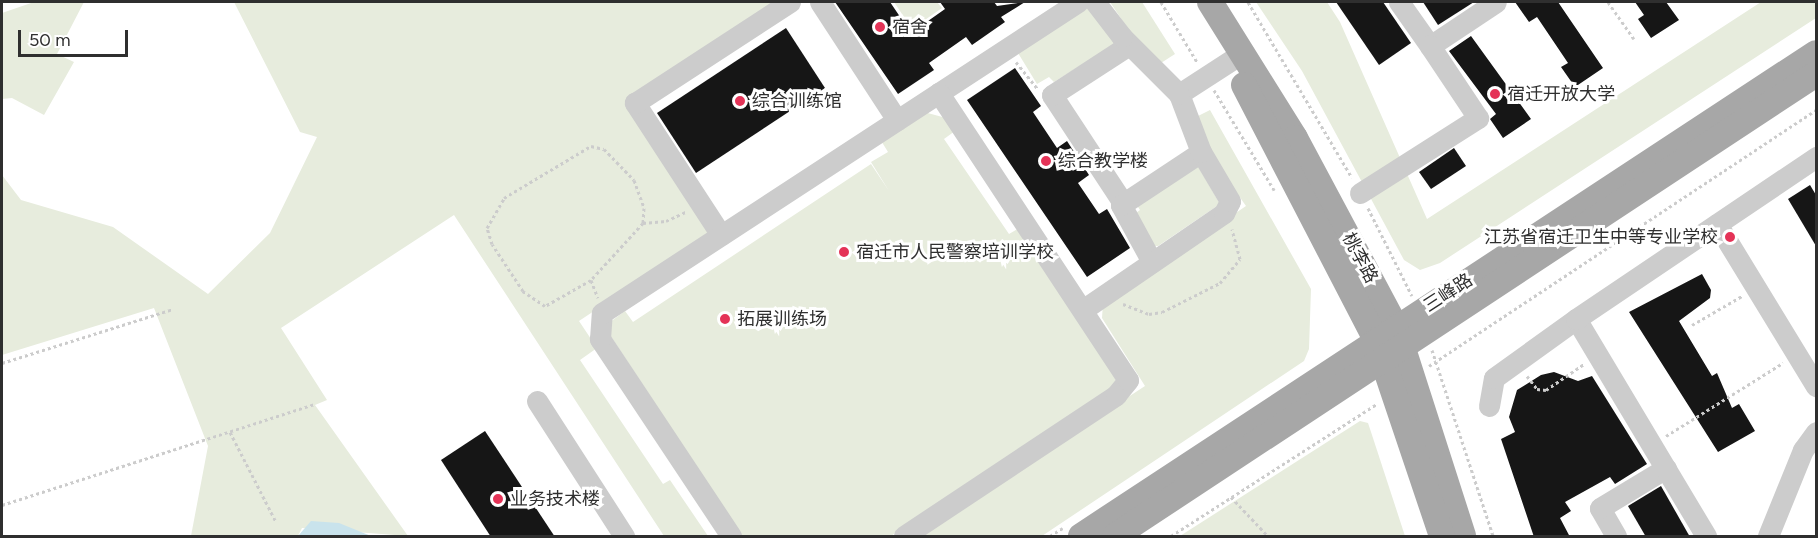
<!DOCTYPE html>
<html>
<head>
<meta charset="utf-8">
<style>
	body { margin:0 }
	#map { position:relative; width:1818px; height:538px; overflow:hidden; background:#fff; font-family:Figtree,"Noto Sans SC",sans-serif }
	div>[style] { position:absolute }
	.green>* { inset:0; background:#e7ecdd }
	.water>* { inset:0; background:#c9e3ec }
	.building>* { inset:0; background:#161616 }
	.path>* { height:3px; margin-top:-1.5px; transform-origin:0; background:repeating-linear-gradient(90deg,#ccc 0 3px,transparent 0 6px) }
	.minor>* { height:21px; margin:-10.5px; padding:0 10.5px; transform-origin:10.5px; border-radius:10.5px; background:#ccc }
	.major>* { height:26px; margin:-13px; padding:0 13px; transform-origin:13px; border-radius:13px; background:#a7a7a7 }
	.dots>* { width:16px; height:16px; translate:-50% -50%; box-sizing:border-box; border:3px solid #fff; border-radius:50% }
	span { translate:-50% -50%; white-space:nowrap; text-align:center; line-height:1.15; -webkit-text-stroke:6px #fff; paint-order:stroke }
	.poi-label { font-size:18px; color:#2f2f2f }
	.left { translate:0 -50%; text-align:left }
	.right { translate:-100% -50%; text-align:right }
	.street-label { font-size:18px; color:#2f2f2f }
	.frame { position:absolute; inset:0; border:3px solid #2f2f2f; pointer-events:none }
	.scale { position:absolute; left:18px; top:30px; width:110px; height:27px; box-sizing:border-box; border:3px solid #2f2f2f; border-top:0; padding-left:8px; font-size:18px; line-height:21px; white-space:nowrap; color:#2f2f2f; -webkit-text-stroke:4px #fff; paint-order:stroke }
</style>
</head>
<body>
<div id="map">
	<div class="green">
		<i style="clip-path:polygon(34px 2px,84px 2px,57px 54px,74px 62px,44px 115px,12px 98px,2px 99px,2px 13px)"></i>
		<i style="clip-path:polygon(234px 2px,780px 2px,629px 100px,710px 234px,579px 321px,597px 348px,580px 360px,663px 484px,670px 480px,708px 536px,664px 536px,454px 215px,281px 328px,327px 400px,315px 405px,408px 536px,302px 528px,298px 536px,191px 536px,208px 446px,154px 308px,2px 355px,2px 175px,21px 200px,113px 227px,208px 294px,270px 233px,317px 137px,300px 132px)"></i>
		<i style="clip-path:polygon(894px 2px,937px 2px,942px 8px,912px 29px)"></i>
		<i style="clip-path:polygon(1110px 2px,1142px 2px,1175px 54px,1161px 63px,1130px 32px)"></i>
		<i style="clip-path:polygon(1256px 2px,1327px 2px,1340px 22px,1427px 219px,1761px 2px,1816px 2px,1816px 18px,1440px 263px,1420px 270px,1404px 260px,1302px 71px)"></i>
		<i style="clip-path:polygon(1089px 7px,1118px 42px,1054px 82px,1049px 77px,1037px 84px,1018px 53px)"></i>
		<i style="clip-path:polygon(1210px 110px,1311px 289px,1309px 349px,1304px 361px,1042px 536px,916px 536px,1145px 386px,1102px 318px,1103px 303px,1246px 206px,1206px 149px,1196px 117px)"></i>
		<i style="clip-path:polygon(924px 112px,946px 118px,955px 131px,944px 139px,1009px 234px,1021px 227px,1118px 368px,1114px 388px,891px 536px,742px 536px,610px 335px,610px 322px,625px 311px,633px 322px,871px 164px,889px 191px,871px 162px,888px 152px,880px 139px)"></i>
		<i style="clip-path:polygon(1195px 161px,1220px 204px,1158px 246px,1149px 246px,1133px 215px,1140px 210px,1136px 204px)"></i>
		<i style="clip-path:polygon(1360px 421px,1368px 423px,1372px 435px,1405px 536px,1180px 536px)"></i>
	</div>
	<div class="water">
		<i style="clip-path:polygon(311px 521px,339px 523px,371px 536px,298px 536px)"></i>
	</div>
	<div class="building">
		<i style="clip-path:polygon(835px 2px,890px 2px,911px 33px,945px 9px,940px 2px,994px 2px,997px 6px,1025px 2px,1001px 17px,1005px 22px,972px 45px,966px 37px,929px 63px,934px 70px,898px 94px)"></i>
		<i style="clip-path:polygon(1336px 2px,1383px 2px,1411px 43px,1379px 65px)"></i>
		<i style="clip-path:polygon(1423px 2px,1474px 2px,1438px 25px)"></i>
		<i style="clip-path:polygon(1515px 2px,1558px 2px,1603px 68px,1575px 87px,1561px 67px,1568px 63px,1537px 17px,1529px 22px)"></i>
		<i style="clip-path:polygon(1635px 2px,1666px 2px,1679px 20px,1651px 38px,1638px 19px,1644px 15px)"></i>
		<i style="clip-path:polygon(786px 28px,825px 88px,696px 173px,657px 113px)"></i>
		<i style="clip-path:polygon(1471px 36px,1531px 119px,1503px 138px,1490px 119px,1496px 114px,1449px 51px)"></i>
		<i style="clip-path:polygon(1015px 68px,1041px 106px,1033px 112px,1057px 148px,1067px 141px,1089px 175px,1078px 183px,1099px 214px,1107px 209px,1130px 248px,1087px 277px,967px 100px)"></i>
		<i style="clip-path:polygon(1454px 148px,1466px 166px,1431px 189px,1419px 172px)"></i>
		<i style="clip-path:polygon(1810px 185px,1816px 195px,1816px 246px,1788px 199px)"></i>
		<i style="clip-path:polygon(1702px 274px,1711px 290px,1710px 298px,1679px 321px,1712px 376px,1717px 373px,1732px 408px,1739px 404px,1755px 431px,1718px 452px,1629px 312px)"></i>
		<i style="clip-path:polygon(1554px 372px,1578px 381px,1592px 376px,1647px 464px,1615px 484px,1610px 477px,1565px 502px,1571px 511px,1560px 518px,1570px 537px,1534px 537px,1501px 439px,1515px 432px,1509px 417px,1517px 390px,1541px 375px)"></i>
		<i style="clip-path:polygon(485px 431px,555px 537px,491px 537px,441px 460px)"></i>
		<i style="clip-path:polygon(1661px 486px,1690px 537px,1646px 537px,1628px 506px)"></i>
	</div>
	<div class="path">
		<i style="left:1161px;top:2px;width:70px;rotate:59deg"></i>
		<i style="left:1248px;top:2px;width:204px;rotate:59.4deg"></i>
		<i style="left:1608px;top:2px;width:45px;rotate:54.9deg"></i>
		<i style="left:1016px;top:62px;width:35px;rotate:51deg"></i>
		<i style="left:1214px;top:90px;width:117px;rotate:59deg"></i>
		<i style="left:591px;top:146px;width:13px;rotate:13deg"></i>
		<i style="left:604px;top:149px;width:43px;rotate:45.9deg"></i>
		<i style="left:634px;top:180px;width:30px;rotate:70deg"></i>
		<i style="left:644px;top:208px;width:15px;rotate:94deg"></i>
		<i style="left:643px;top:223px;width:77px;rotate:132.4deg"></i>
		<i style="left:591px;top:280px;width:53px;rotate:150.5deg"></i>
		<i style="left:545px;top:306px;width:27px;rotate:-146deg"></i>
		<i style="left:523px;top:291px;width:56px;rotate:-123.4deg"></i>
		<i style="left:492px;top:244px;width:17px;rotate:-107deg"></i>
		<i style="left:487px;top:228px;width:34px;rotate:-60deg"></i>
		<i style="left:504px;top:198px;width:101px;rotate:-30.9deg"></i>
		<i style="left:1368px;top:208px;width:98px;rotate:63.4deg"></i>
		<i style="left:643px;top:223px;width:23px;rotate:-5deg"></i>
		<i style="left:666px;top:221px;width:23px;rotate:-25deg"></i>
		<i style="left:591px;top:280px;width:19px;rotate:69deg"></i>
		<i style="left:1123px;top:304px;width:28px;rotate:21deg"></i>
		<i style="left:1149px;top:314px;width:13px;rotate:-9deg"></i>
		<i style="left:1162px;top:312px;width:65px;rotate:-26.6deg"></i>
		<i style="left:1220px;top:283px;width:31px;rotate:-50deg"></i>
		<i style="left:1240px;top:259px;width:31px;rotate:-105deg"></i>
		<i style="left:1692px;top:325px;width:58px;rotate:-30.1deg"></i>
		<i style="left:1432px;top:350px;width:196px;rotate:71.8deg"></i>
		<i style="left:2px;top:363px;width:179px;rotate:-17.5deg"></i>
		<i style="left:1429px;top:366px;width:464px;rotate:-33.5deg"></i>
		<i style="left:1527px;top:376px;width:16px;rotate:52deg"></i>
		<i style="left:1537px;top:389px;width:9px;rotate:6deg"></i>
		<i style="left:1546px;top:390px;width:46px;rotate:-34.4deg"></i>
		<i style="left:230px;top:432px;width:101px;rotate:62.9deg"></i>
		<i style="left:1666px;top:436px;width:138px;rotate:-32deg"></i>
		<i style="left:1231px;top:497px;width:54px;rotate:46.5deg"></i>
		<i style="left:2px;top:505px;width:329px;rotate:-17.9deg"></i>
		<i style="left:1050px;top:536px;width:15px;rotate:-32deg"></i>
		<i style="left:1171px;top:536px;width:245px;rotate:-32.7deg"></i>
	</div>
	<div class="minor">
		<i style="left:820px;top:2px;width:141px;rotate:56.9deg"></i>
		<i style="left:1399px;top:2px;width:54px;rotate:54.8deg"></i>
		<i style="left:1430px;top:46px;width:79px;rotate:-33.7deg"></i>
		<i style="left:1179px;top:94px;width:77px;rotate:-32.9deg"></i>
		<i style="left:1360px;top:193px;width:140px;rotate:-32.4deg"></i>
		<i style="left:1478px;top:118px;width:87px;rotate:-123.7deg"></i>
		<i style="left:1123px;top:203px;width:129px;rotate:-123.3deg"></i>
		<i style="left:1052px;top:95px;width:92px;rotate:-33deg"></i>
		<i style="left:1717px;top:224px;width:190px;rotate:58.6deg"></i>
		<i style="left:721px;top:235px;width:158px;rotate:-123.1deg"></i>
		<i style="left:635px;top:103px;width:185px;rotate:-33.1deg"></i>
		<i style="left:1152px;top:262px;width:65px;rotate:-118.5deg"></i>
		<i style="left:1121px;top:205px;width:96px;rotate:-33.5deg"></i>
		<i style="left:1084px;top:309px;width:170px;rotate:-34.4deg"></i>
		<i style="left:1224px;top:213px;width:13px;rotate:-63deg"></i>
		<i style="left:1230px;top:201px;width:57px;rotate:-120.6deg"></i>
		<i style="left:1201px;top:152px;width:62px;rotate:-110.8deg"></i>
		<i style="left:1179px;top:94px;width:81px;rotate:-135deg"></i>
		<i style="left:1122px;top:37px;width:44px;rotate:-127.6deg"></i>
		<i style="left:537px;top:401px;width:161px;rotate:57.2deg"></i>
		<i style="left:1489px;top:406px;width:28px;rotate:-80deg"></i>
		<i style="left:1494px;top:378px;width:101px;rotate:-35.7deg"></i>
		<i style="left:731px;top:536px;width:237px;rotate:-123.6deg"></i>
		<i style="left:600px;top:339px;width:26px;rotate:-86deg"></i>
		<i style="left:602px;top:313px;width:569px;rotate:-33.16deg"></i>
		<i style="left:904px;top:536px;width:255px;rotate:-33.6deg"></i>
		<i style="left:1116px;top:395px;width:19px;rotate:-51deg"></i>
		<i style="left:1128px;top:380px;width:344px;rotate:-123.4deg"></i>
		<i style="left:1616px;top:536px;width:32px;rotate:-120deg"></i>
		<i style="left:1600px;top:508px;width:77px;rotate:-31.2deg"></i>
		<i style="left:1706px;top:536px;width:253px;rotate:-120.9deg"></i>
		<i style="left:1576px;top:319px;width:290px;rotate:-34deg"></i>
		<i style="left:1768px;top:536px;width:93px;rotate:-67.9deg"></i>
		<i style="left:1803px;top:450px;width:22px;rotate:-54deg"></i>
	</div>
	<div class="major">
		<i style="left:1210px;top:2px;width:160px;rotate:58deg"></i>
		<i style="left:1295px;top:138px;width:214px;rotate:61.9deg"></i>
		<i style="left:1396px;top:327px;width:219px;rotate:72.2deg"></i>
		<i style="left:1244px;top:85px;width:287px;rotate:62.6deg"></i>
		<i style="left:1376px;top:340px;width:207px;rotate:71.4deg"></i>
		<i style="left:1081px;top:536px;width:879px;rotate:-33.31deg"></i>
		<i style="left:1115px;top:536px;width:840px;rotate:-33.39deg"></i>
	</div>
	<div class="dots">
		<i style="left:880px;top:27px;background:#e43357"></i>
		<i style="left:1495px;top:94px;background:#e43357"></i>
		<i style="left:740px;top:101px;background:#e43357"></i>
		<i style="left:1046px;top:161px;background:#e43357"></i>
		<i style="left:1730px;top:237px;background:#e43357"></i>
		<i style="left:844px;top:252px;background:#e43357"></i>
		<i style="left:725px;top:319px;background:#e43357"></i>
		<i style="left:498px;top:499px;background:#e43357"></i>
	</div>
	<div class="poi-label">
		<span class="left" style="left:892px;top:27px">宿舍</span>
		<span class="left" style="left:1507px;top:94px">宿迁开放大学</span>
		<span class="left" style="left:752px;top:101px">综合训练馆</span>
		<span class="left" style="left:1058px;top:161px">综合教学楼</span>
		<span class="right" style="left:1718px;top:237px">江苏省宿迁卫生中等专业学校</span>
		<span class="left" style="left:856px;top:252px">宿迁市人民警察培训学校</span>
		<span class="left" style="left:737px;top:319px">拓展训练场</span>
		<span class="left" style="left:510px;top:499px">业务技术楼</span>
	</div>
	<div class="street-label">
		<span style="left:1360px;top:258px;rotate:62deg">桃李路</span>
		<span style="left:1448px;top:293px;rotate:-33deg">三峰路</span>
	</div>
	<div class="frame"></div>
	<div class="scale">50 m</div>
</div>
</body>
</html>
